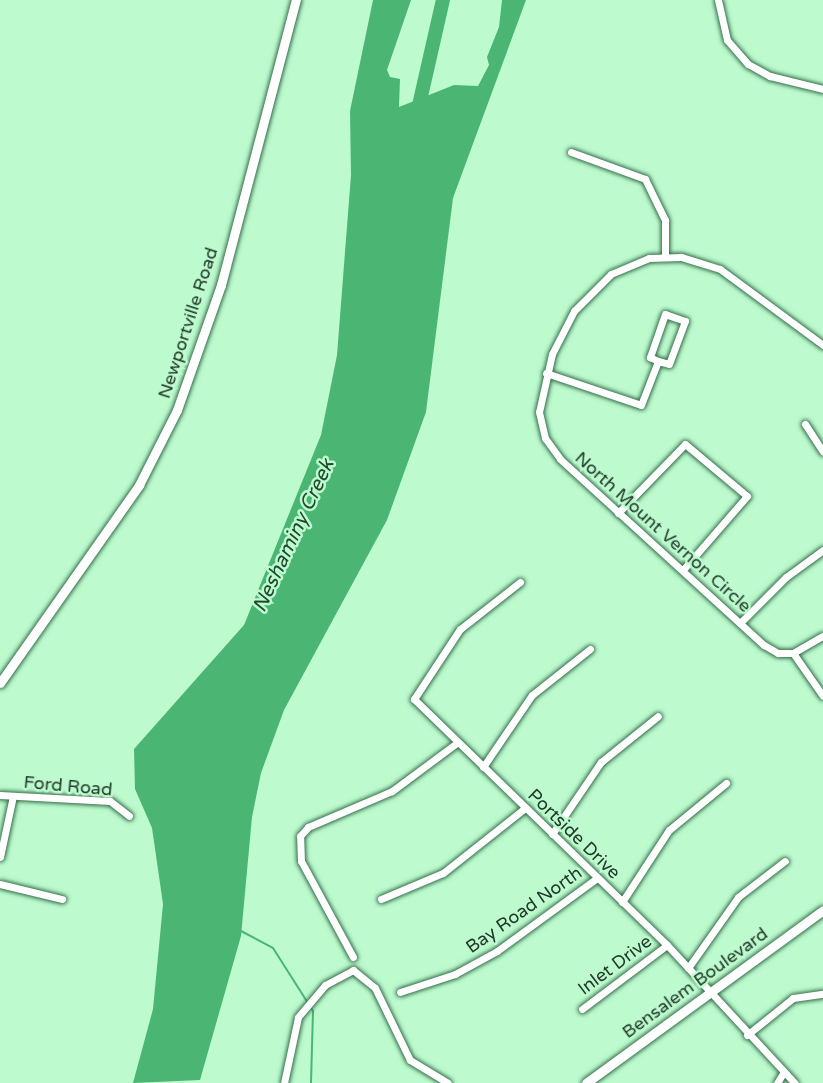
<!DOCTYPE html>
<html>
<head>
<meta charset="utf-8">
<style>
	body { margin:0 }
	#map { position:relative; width:823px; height:1083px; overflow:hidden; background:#bdfbcf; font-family:"Varela Round",sans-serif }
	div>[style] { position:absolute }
	.water>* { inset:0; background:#4bb574 }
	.stream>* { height:2px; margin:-1px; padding:0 1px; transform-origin:1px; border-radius:1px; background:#4bb574 }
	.river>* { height:14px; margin:-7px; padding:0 7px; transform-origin:7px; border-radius:7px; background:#4bb574 }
	.roads { filter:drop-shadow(0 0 2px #346e49) drop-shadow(0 0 2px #346e49) }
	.minor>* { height:7px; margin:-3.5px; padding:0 3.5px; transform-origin:3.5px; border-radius:3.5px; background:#fff }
	.secondary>* { height:9px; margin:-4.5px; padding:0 4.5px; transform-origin:4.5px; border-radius:4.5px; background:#fff }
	span { translate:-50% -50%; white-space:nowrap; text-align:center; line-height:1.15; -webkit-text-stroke:5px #bdfbcf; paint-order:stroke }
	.street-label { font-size:18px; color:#213929 }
	.water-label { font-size:20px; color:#1e492e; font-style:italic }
</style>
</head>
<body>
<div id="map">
	<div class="water">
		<i style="clip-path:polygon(373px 0,411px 0,387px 70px,390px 77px,400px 79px,399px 107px,454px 85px,478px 86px,489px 65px,487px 57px,499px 27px,502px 0,526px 0,453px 198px,426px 412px,387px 520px,284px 710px,261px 773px,252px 817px,241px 936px,200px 1080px,133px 1083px,153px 1009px,163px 904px,152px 828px,135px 789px,134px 749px,244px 625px,321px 435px,337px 355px,351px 175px,350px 111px)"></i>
	</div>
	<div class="stream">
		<i style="left:241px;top:931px;width:36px;rotate:28deg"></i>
		<i style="left:273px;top:948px;width:75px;rotate:57.6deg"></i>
		<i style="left:313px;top:1011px;width:72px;rotate:91.6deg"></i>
	</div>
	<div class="river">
		<i style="left:417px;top:114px;width:117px;rotate:-77.2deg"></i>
	</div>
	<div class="roads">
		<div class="minor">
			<i style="left:718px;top:0;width:41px;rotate:77.3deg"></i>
			<i style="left:727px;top:40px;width:32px;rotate:49deg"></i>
			<i style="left:748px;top:64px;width:25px;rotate:29deg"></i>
			<i style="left:770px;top:76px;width:55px;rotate:13.8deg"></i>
			<i style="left:571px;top:152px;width:79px;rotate:20deg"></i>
			<i style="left:645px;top:179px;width:46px;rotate:64deg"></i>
			<i style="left:665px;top:220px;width:37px;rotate:90deg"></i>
			<i style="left:823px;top:345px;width:128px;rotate:-143.6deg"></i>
			<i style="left:720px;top:269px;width:41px;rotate:-162.9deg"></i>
			<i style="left:681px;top:257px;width:32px;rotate:178deg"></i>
			<i style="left:649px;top:258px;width:41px;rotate:157.2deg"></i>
			<i style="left:611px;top:274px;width:52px;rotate:135deg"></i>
			<i style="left:574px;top:311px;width:48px;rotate:117.1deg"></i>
			<i style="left:552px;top:354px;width:59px;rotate:102.6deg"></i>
			<i style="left:539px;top:412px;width:27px;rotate:77deg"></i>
			<i style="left:545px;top:438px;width:26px;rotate:54deg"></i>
			<i style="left:560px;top:459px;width:276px;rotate:42.4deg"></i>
			<i style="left:764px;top:645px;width:16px;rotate:30deg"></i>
			<i style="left:778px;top:653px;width:15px"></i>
			<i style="left:793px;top:653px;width:34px;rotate:-30deg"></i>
			<i style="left:546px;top:373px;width:100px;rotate:18.6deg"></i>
			<i style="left:641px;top:405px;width:47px;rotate:-68.9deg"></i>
			<i style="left:658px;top:361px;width:11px;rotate:15deg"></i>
			<i style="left:669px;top:364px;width:46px;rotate:-69.6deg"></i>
			<i style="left:685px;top:321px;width:21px;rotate:-161deg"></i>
			<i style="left:665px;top:314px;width:46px;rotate:109.2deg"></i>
			<i style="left:650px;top:357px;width:9px;rotate:27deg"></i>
			<i style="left:805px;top:424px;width:33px;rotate:57deg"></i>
			<i style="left:618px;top:513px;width:96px;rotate:-45.8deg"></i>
			<i style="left:685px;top:444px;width:81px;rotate:40deg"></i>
			<i style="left:747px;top:496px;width:98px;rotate:130.9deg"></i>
			<i style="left:520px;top:582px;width:76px;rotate:141.9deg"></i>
			<i style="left:460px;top:629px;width:84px;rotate:123.3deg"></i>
			<i style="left:414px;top:699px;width:353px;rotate:44.2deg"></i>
			<i style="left:667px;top:945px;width:188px;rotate:47.2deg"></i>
			<i style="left:740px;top:623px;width:65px;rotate:-45deg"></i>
			<i style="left:786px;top:577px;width:46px;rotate:-36.1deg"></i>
			<i style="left:793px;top:653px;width:52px;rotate:55.1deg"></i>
			<i style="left:483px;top:767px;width:87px;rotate:-55.8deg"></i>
			<i style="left:532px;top:695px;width:74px;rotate:-38.4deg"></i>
			<i style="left:0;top:795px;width:110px;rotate:3.1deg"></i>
			<i style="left:110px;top:801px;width:24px;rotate:38deg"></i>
			<i style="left:552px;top:834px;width:87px;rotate:-55.8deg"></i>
			<i style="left:601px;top:762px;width:73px;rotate:-38.9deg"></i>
			<i style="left:0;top:857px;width:62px;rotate:-78deg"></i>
			<i style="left:0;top:884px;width:64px;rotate:13.6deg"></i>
			<i style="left:381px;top:899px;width:67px;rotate:-22.8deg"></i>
			<i style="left:443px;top:873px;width:105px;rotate:-38.4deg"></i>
			<i style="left:622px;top:902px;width:86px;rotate:-56.9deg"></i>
			<i style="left:669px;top:830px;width:74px;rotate:-39.5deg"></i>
			<i style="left:353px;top:957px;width:109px;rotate:-118.4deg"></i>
			<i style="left:301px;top:861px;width:25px;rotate:-92deg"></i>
			<i style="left:300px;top:836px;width:12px;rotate:-48deg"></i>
			<i style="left:308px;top:827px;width:91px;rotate:-23.2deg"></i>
			<i style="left:392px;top:791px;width:82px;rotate:-36.6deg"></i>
			<i style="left:688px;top:968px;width:87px;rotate:-54.8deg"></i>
			<i style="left:738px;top:897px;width:59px;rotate:-37.5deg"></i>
			<i style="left:400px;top:992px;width:58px;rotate:-18.1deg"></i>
			<i style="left:455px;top:974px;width:48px;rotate:-28.7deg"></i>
			<i style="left:497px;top:951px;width:124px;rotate:-36.1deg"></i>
			<i style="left:582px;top:1009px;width:106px;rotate:-37deg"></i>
			<i style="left:747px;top:1035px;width:59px;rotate:-38.8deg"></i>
			<i style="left:793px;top:998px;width:30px;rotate:-8deg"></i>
			<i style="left:284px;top:1083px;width:67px;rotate:-78deg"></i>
			<i style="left:298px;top:1017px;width:42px;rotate:-49.8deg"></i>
			<i style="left:325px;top:985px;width:32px;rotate:-28deg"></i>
			<i style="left:353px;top:970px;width:28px;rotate:39deg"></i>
			<i style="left:375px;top:988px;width:80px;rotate:64.1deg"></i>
			<i style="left:410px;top:1060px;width:44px;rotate:31.2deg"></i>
			<i style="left:777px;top:1083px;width:13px;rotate:-58deg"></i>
		</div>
		<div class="secondary">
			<i style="left:0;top:683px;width:242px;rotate:-54.9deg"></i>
			<i style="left:139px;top:485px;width:84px;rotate:-63.1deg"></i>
			<i style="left:177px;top:410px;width:133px;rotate:-70.6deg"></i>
			<i style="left:221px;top:285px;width:295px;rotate:-75.3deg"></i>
			<i style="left:586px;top:1083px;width:293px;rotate:-36.1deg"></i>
		</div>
	</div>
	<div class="street-label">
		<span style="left:188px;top:323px;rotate:-72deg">Newportville Road</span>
		<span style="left:663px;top:532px;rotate:42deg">North Mount Vernon Circle</span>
		<span style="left:68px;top:786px;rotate:5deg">Ford Road</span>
		<span style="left:574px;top:834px;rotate:44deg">Portside Drive</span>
		<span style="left:524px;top:910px;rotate:-35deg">Bay Road North</span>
		<span style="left:615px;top:965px;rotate:-37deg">Inlet Drive</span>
		<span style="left:695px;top:983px;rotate:-36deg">Bensalem Boulevard</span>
	</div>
	<div class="water-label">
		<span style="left:294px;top:536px;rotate:-65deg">Neshaminy Creek</span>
	</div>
</div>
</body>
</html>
